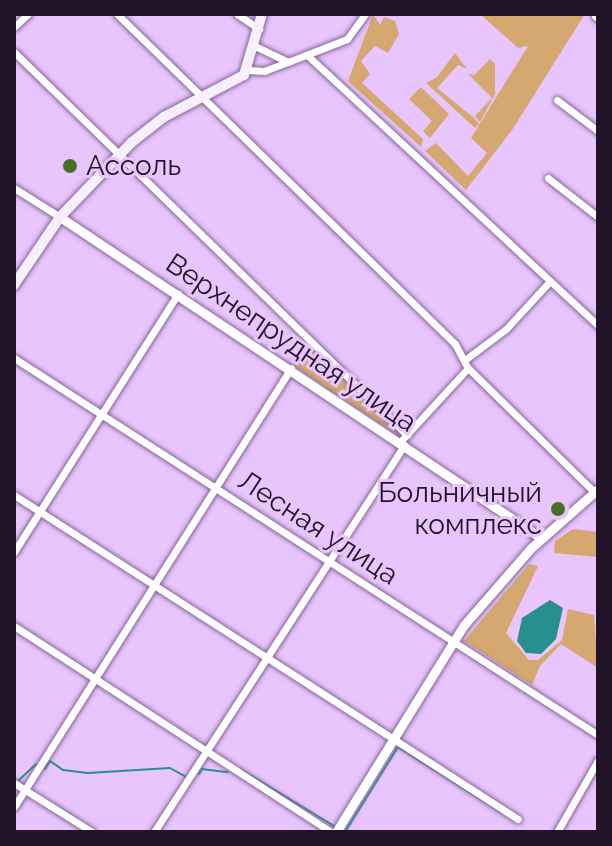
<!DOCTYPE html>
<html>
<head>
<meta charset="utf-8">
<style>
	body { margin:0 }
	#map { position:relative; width:612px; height:846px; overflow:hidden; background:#e8c5fd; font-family:Raleway,sans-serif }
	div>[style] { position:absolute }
	.green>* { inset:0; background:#d4a870 }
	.water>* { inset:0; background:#27908e }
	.stream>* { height:2px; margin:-1px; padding:0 1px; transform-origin:1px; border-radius:1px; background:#27908e }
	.roads { filter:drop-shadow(0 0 2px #856698) drop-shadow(0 0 2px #856698) }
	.minor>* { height:7px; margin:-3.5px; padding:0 3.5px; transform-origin:3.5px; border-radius:3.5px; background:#fff }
	.tertiary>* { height:9px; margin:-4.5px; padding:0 4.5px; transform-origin:4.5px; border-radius:4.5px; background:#fff }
	.secondary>* { height:10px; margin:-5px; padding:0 5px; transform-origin:5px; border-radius:5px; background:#f8effd }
	.dots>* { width:22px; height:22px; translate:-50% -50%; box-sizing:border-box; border:4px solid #e8c5fd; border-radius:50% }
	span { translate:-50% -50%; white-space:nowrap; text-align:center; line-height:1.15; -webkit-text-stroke:6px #e8c5fd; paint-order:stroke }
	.poi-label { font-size:28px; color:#211428 }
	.left { translate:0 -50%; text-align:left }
	.right { translate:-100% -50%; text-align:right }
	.street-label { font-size:28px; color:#211428 }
	.frame { position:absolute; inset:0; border:16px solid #211428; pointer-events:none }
</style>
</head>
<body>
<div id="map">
	<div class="green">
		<i style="clip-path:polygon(373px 14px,380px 25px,384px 17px,395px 21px,399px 34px,388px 53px,375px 46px,361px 61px,370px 74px,362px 83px,423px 139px,421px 147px,348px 81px)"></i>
		<i style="clip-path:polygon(480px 14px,585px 14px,512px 130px,466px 190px,425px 151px,436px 143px,468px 176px,487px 153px,471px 138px,528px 46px,518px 48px)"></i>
		<i style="clip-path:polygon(455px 53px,467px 69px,458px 65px,437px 88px,474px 118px,479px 124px,475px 128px,426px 83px,437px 77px)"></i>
		<i style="clip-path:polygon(490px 59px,495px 64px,495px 94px,480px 122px,475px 116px,492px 98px,468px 74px,474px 75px)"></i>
		<i style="clip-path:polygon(421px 87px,449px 114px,430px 138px,423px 131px,432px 121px,409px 99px)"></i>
		<i style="clip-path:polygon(308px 342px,402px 432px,399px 436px,294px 366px)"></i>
		<i style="clip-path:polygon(573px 529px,598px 532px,598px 557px,554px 553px,555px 541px)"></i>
		<i style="clip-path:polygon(529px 564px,538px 566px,506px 633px,529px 660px,538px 660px,562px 640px,568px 609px,594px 615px,598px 668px,561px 644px,540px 666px,532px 685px,464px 641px)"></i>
	</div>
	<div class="water">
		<i style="clip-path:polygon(550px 600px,563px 608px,556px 639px,541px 654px,526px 653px,517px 641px,522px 618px)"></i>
	</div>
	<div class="stream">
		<i style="left:45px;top:769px;width:9px;rotate:-58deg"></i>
		<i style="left:50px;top:761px;width:16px;rotate:35deg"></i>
		<i style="left:63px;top:770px;width:25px;rotate:7deg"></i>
		<i style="left:88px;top:773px;width:82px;rotate:-3.5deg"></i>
		<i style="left:170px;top:768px;width:18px;rotate:29deg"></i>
		<i style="left:240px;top:769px;width:110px;rotate:31.2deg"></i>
		<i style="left:199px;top:774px;width:6px;rotate:-59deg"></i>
		<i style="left:202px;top:769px;width:26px;rotate:7deg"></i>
		<i style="left:19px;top:780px;width:23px;rotate:-43deg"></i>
		<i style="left:345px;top:832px;width:100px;rotate:-58.1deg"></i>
		<i style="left:398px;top:747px;width:122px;rotate:32.3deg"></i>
	</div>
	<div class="roads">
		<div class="minor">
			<i style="left:117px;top:14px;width:472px;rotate:44.3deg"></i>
			<i style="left:455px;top:344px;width:27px;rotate:62deg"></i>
			<i style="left:468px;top:368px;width:177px;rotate:44.5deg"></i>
			<i style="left:237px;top:14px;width:27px;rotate:34deg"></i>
			<i style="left:595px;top:16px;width:4px;rotate:34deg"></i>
			<i style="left:14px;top:27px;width:19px;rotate:-43deg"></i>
			<i style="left:14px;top:52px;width:549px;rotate:44.26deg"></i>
			<i style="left:307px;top:55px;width:397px;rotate:42.9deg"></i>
			<i style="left:288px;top:62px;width:63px;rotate:-21.3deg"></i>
			<i style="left:347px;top:39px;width:31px;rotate:-54deg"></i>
			<i style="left:248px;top:70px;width:16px;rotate:4deg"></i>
			<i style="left:264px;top:71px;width:26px;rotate:-21deg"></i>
			<i style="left:288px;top:62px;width:37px;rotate:-154deg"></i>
			<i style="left:557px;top:100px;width:51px;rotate:37.1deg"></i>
			<i style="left:548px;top:178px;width:63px;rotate:38deg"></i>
			<i style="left:14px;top:188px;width:54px;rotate:32.2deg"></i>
			<i style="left:14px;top:358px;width:695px;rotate:32.84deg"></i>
			<i style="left:466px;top:359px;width:50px;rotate:-36.9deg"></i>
			<i style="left:506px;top:329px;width:64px;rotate:-47.5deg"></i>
			<i style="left:400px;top:442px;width:100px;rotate:-47.4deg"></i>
			<i style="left:14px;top:495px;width:599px;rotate:32.74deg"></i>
			<i style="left:14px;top:552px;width:306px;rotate:-57.6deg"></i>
			<i style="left:14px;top:626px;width:378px;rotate:33deg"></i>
			<i style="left:14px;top:783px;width:92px;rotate:32.1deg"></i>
			<i style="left:14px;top:807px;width:519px;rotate:-57.75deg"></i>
			<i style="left:154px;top:832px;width:461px;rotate:-57.1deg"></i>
			<i style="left:557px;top:832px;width:83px;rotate:-60.3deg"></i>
		</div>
		<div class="tertiary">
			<i style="left:60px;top:217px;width:578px;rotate:33.72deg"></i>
			<i style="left:336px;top:832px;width:243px;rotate:-58.3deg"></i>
			<i style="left:464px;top:625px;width:102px;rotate:-49deg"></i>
			<i style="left:531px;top:548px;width:89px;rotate:-41.4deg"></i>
		</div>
		<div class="secondary">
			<i style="left:14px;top:285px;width:82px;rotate:-55.9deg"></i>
			<i style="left:60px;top:217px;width:104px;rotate:-46.2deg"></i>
			<i style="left:132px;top:142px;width:41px;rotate:-38deg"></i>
			<i style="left:164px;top:117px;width:90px;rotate:-27.7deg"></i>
			<i style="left:244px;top:75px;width:64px;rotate:-73.6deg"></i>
		</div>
	</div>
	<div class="dots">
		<i style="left:70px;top:166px;background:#496e27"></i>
		<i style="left:558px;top:509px;background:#496e27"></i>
	</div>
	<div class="poi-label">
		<span class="left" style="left:86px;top:166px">Ассоль</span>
		<span class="right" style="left:542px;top:509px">Больничный<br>комплекс</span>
	</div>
	<div class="street-label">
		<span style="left:291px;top:343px;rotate:34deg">Верхнепрудная улица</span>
		<span style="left:318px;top:528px;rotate:33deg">Лесная улица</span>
	</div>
	<div class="frame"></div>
</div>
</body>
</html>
